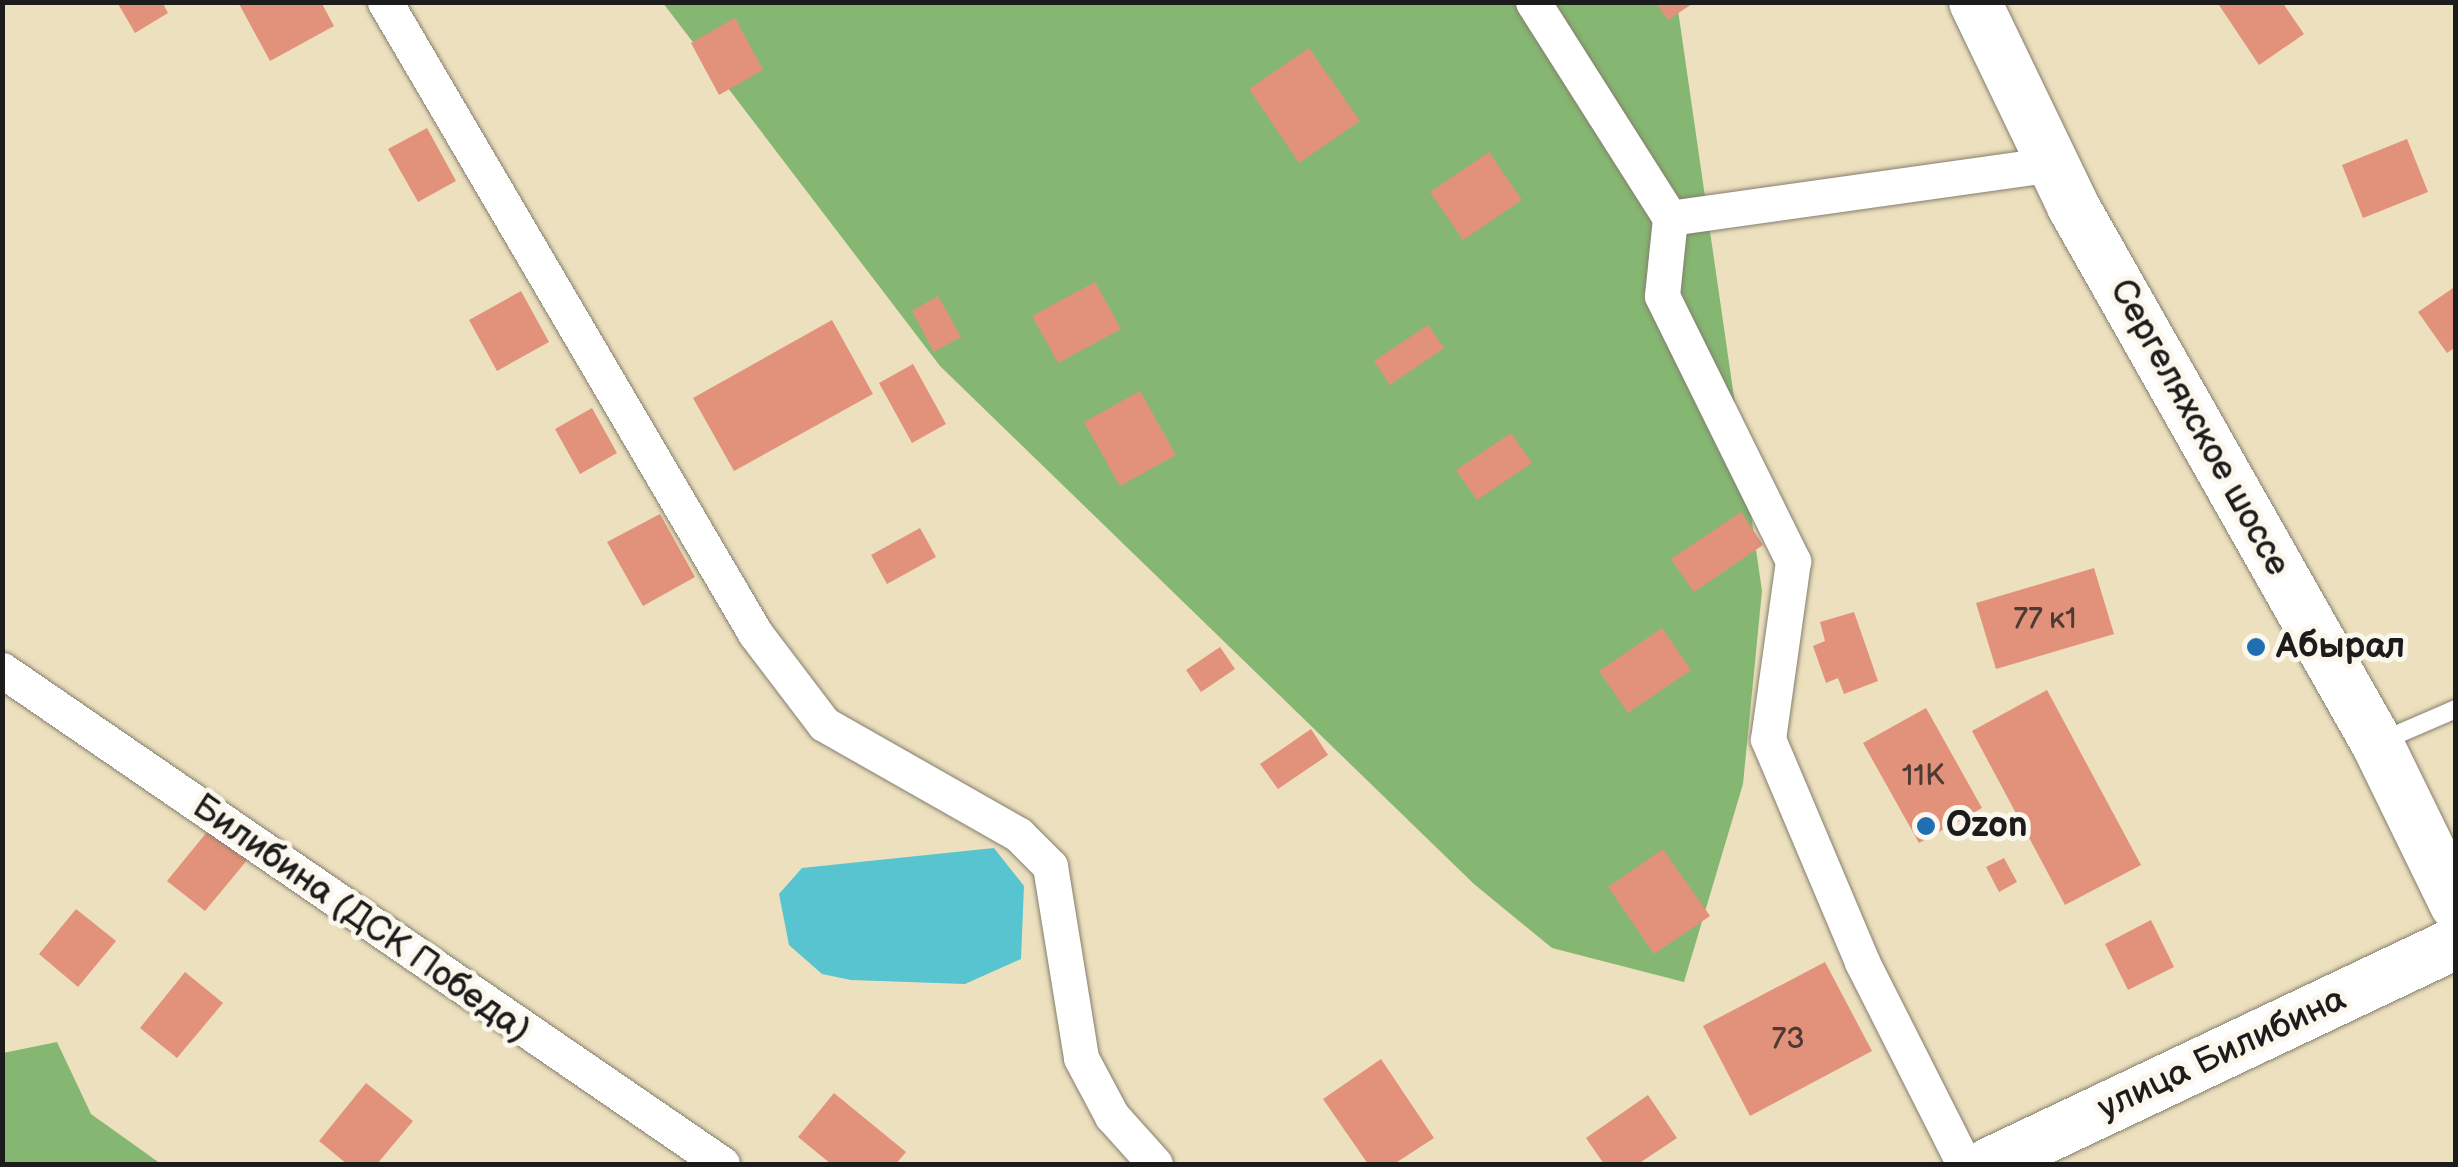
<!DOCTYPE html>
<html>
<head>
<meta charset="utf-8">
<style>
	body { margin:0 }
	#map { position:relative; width:2458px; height:1167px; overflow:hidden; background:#ece0be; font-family:"Balsamiq Sans",sans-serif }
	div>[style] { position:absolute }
	.forest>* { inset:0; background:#85b772 }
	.water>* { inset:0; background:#57c4cf }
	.building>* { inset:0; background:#e2927a }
	.roads { filter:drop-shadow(0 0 2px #847e6d) drop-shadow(0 0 2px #847e6d) }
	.lane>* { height:18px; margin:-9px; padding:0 9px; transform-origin:9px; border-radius:9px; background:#fff }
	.street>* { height:35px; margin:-17.5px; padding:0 17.5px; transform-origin:17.5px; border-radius:17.5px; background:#fff }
	.secondary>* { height:52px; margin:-26px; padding:0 26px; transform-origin:26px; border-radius:26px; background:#fff }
	.dots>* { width:28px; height:28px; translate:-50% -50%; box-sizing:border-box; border:5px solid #fbf7ec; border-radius:50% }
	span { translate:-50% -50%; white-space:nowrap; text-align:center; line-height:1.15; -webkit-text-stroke:10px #fbf7ec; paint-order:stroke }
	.number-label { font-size:30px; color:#4e3a34 }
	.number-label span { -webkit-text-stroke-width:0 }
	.street-label { font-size:35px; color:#1c1c1c }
	.poi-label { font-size:35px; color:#1c1c1c; font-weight:700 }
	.left { translate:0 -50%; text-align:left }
	.frame { position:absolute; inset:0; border:5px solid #1c1c1c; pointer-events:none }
</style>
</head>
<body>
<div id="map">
	<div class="forest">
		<i style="clip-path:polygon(663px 3px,1677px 3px,1762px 591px,1743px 784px,1684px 982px,1552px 948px,1474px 884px,940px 366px)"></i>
		<i style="clip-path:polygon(57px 1042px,91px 1114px,161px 1164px,3px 1164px,3px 1053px)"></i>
	</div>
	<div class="water">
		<i style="clip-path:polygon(994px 848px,1024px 886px,1021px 959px,965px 984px,851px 980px,822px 974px,789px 945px,779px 894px,802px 868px)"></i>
	</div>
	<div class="building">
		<i style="clip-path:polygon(117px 2px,162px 2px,168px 13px,135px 33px)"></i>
		<i style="clip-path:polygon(238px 2px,321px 2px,334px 26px,270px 61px)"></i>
		<i style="clip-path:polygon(1655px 2px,1695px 2px,1668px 20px)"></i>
		<i style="clip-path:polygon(2217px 2px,2282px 2px,2304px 34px,2259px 65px)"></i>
		<i style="clip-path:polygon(735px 18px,763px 70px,719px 95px,691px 43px)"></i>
		<i style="clip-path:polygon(1309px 48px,1360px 121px,1299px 163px,1249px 89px)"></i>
		<i style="clip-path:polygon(427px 128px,456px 181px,418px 202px,388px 149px)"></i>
		<i style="clip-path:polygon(2407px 139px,2428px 192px,2363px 218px,2342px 165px)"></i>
		<i style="clip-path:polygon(1489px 152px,1522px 200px,1463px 240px,1430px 192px)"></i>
		<i style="clip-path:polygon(1095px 282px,1121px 329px,1058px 363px,1032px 316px)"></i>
		<i style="clip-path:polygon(2456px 286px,2456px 347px,2447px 353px,2418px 312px)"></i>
		<i style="clip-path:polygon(521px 291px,549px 342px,497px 371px,469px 320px)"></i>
		<i style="clip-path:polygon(938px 296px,961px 337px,934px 352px,912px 311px)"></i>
		<i style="clip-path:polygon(832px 320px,873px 394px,734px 471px,693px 398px)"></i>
		<i style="clip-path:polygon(1428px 325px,1444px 348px,1390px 385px,1374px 361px)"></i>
		<i style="clip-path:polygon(913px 364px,946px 424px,912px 443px,879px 383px)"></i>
		<i style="clip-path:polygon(1140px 391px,1176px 455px,1120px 486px,1084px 422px)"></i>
		<i style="clip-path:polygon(592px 408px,617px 453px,580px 474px,555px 429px)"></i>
		<i style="clip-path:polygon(1511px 433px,1532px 463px,1477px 500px,1456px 470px)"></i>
		<i style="clip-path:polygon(1741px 512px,1763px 545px,1694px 592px,1671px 559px)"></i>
		<i style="clip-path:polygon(660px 514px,695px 577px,643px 606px,607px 542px)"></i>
		<i style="clip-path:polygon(920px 528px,936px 557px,887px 584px,871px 555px)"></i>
		<i style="clip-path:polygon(2094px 568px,2114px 634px,1996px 669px,1976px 603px)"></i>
		<i style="clip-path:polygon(1854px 612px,1878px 681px,1844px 694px,1838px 678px,1826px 683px,1813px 646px,1825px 641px,1820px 622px)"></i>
		<i style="clip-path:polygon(1662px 628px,1691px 670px,1628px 713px,1599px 671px)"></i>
		<i style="clip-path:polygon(1220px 647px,1235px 669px,1201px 692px,1186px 670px)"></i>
		<i style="clip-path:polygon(2047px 690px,2141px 865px,2065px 905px,1972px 731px)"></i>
		<i style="clip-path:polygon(1926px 708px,1982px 808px,1919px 843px,1863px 743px)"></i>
		<i style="clip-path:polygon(1311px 729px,1328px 755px,1278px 789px,1260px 764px)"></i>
		<i style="clip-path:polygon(215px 822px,253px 853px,205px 911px,167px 881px)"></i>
		<i style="clip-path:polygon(1663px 849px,1710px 916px,1654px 954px,1608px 887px)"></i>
		<i style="clip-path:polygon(2004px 858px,2017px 882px,1999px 892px,1986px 867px)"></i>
		<i style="clip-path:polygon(76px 909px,116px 941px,78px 987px,39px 954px)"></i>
		<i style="clip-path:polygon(2151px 920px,2174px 967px,2128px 990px,2105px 944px)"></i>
		<i style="clip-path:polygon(1825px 962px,1872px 1051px,1750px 1116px,1703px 1026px)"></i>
		<i style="clip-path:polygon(185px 972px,223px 1003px,177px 1058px,140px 1028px)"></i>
		<i style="clip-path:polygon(1381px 1059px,1434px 1138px,1394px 1164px,1368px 1164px,1323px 1099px)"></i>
		<i style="clip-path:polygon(366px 1083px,413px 1121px,377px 1164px,347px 1164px,319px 1141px)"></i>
		<i style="clip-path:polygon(834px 1093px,906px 1152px,896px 1164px,831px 1164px,798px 1137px)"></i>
		<i style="clip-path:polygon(1648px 1095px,1677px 1138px,1638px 1164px,1604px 1164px,1586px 1138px)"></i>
	</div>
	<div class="roads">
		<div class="lane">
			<i style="left:2382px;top:741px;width:81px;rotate:-23.4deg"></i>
		</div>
		<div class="street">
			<i style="left:385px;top:2px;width:731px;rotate:59.61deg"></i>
			<i style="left:755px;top:633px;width:114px;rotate:52.8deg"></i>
			<i style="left:824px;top:724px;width:224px;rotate:29.6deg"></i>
			<i style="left:1019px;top:835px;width:44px;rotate:45deg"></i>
			<i style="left:1050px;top:866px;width:194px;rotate:80.8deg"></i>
			<i style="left:1081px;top:1058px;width:66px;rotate:61.9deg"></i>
			<i style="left:1112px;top:1116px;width:64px;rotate:48.1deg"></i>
			<i style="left:1533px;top:2px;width:256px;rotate:57.6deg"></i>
			<i style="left:1670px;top:218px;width:78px;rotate:95.9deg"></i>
			<i style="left:1662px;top:296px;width:296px;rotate:63.7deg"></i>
			<i style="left:1793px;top:561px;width:180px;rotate:98deg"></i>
			<i style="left:1768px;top:739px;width:242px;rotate:67.1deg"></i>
			<i style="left:1862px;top:962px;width:226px;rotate:63.2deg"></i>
			<i style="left:1670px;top:218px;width:387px;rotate:-8deg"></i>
			<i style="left:2px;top:670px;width:873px;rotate:34.45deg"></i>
		</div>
		<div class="secondary">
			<i style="left:1975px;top:2px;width:226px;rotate:64.3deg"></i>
			<i style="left:2073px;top:206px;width:617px;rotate:60.49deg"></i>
			<i style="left:2377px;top:743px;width:180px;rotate:64deg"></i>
			<i style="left:1989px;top:1164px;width:517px;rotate:-25.33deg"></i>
		</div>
	</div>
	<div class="dots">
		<i style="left:2256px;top:647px;background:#1f6fb2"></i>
		<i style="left:1926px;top:826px;background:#1f6fb2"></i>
	</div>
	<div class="number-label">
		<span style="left:2045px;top:619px">77 к1</span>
		<span style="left:1923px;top:776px">11К</span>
		<span style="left:1788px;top:1039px">73</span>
	</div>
	<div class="street-label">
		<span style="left:2199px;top:428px;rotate:61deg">Сергеляхское шоссе</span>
		<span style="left:361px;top:919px;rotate:35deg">Билибина (ДСК Победа)</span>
		<span style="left:2222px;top:1054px;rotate:-25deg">улица Билибина</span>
	</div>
	<div class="poi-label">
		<span class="left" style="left:2276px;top:647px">Абырал</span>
		<span class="left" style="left:1946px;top:826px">Ozon</span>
	</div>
	<div class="frame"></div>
</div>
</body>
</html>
